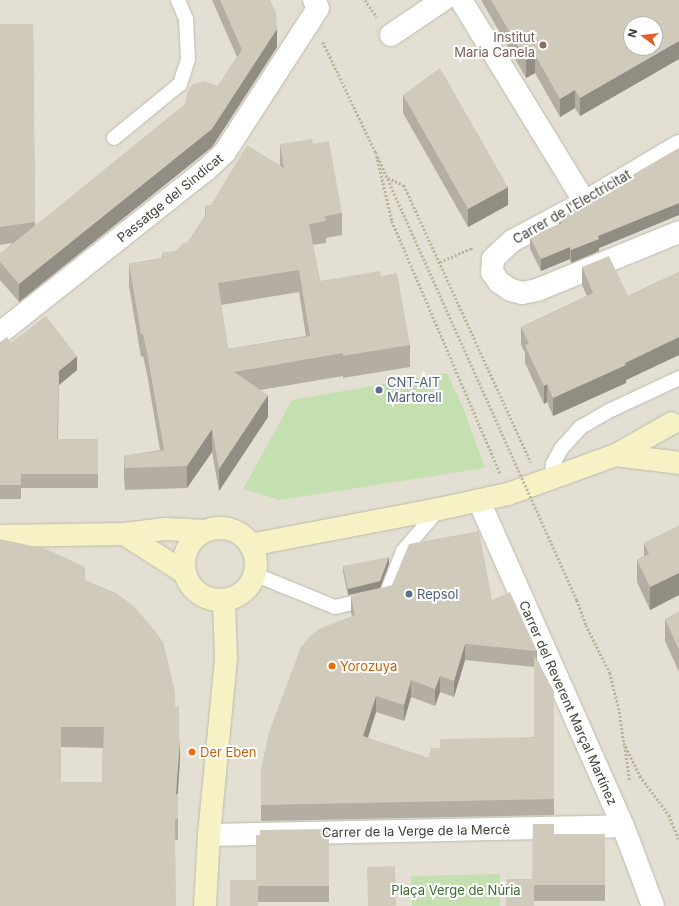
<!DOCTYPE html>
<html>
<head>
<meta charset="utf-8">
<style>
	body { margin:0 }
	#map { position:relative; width:679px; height:906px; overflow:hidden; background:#f0eee4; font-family:Inter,sans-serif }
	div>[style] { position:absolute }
	.residential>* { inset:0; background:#e3e0d3 }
	.green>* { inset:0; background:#c4e0b1 }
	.path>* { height:2.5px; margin-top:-1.25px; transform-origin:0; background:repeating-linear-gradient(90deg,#bab39b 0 2px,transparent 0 4px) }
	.roads { filter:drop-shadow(0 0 1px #bdb9ab) drop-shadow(0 0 1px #bdb9ab) }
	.lane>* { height:14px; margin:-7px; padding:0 7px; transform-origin:7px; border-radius:7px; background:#fff }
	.street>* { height:22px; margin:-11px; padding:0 11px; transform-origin:11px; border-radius:11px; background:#fff }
	.secondary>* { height:22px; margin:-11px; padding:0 11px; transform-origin:11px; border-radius:11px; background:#f7f2c6 }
	.secondary>.ring { margin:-11px; padding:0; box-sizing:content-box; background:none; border:22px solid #f7f2c6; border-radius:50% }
	.path-bridge>* { height:2.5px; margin-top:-1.25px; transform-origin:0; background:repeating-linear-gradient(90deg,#bab39b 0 2px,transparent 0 4px) }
	.wall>* { inset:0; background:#b3aea1 }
	.shaded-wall>* { inset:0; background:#928d83 }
	.building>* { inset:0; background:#d0cabb }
	.dots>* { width:11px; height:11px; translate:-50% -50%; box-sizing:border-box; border:2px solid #fff; border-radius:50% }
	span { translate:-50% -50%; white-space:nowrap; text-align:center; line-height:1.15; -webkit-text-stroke:4px #fff; paint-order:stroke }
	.education-label { font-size:13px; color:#785e54 }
	.right { translate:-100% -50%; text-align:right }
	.street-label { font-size:13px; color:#413e35 }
	.service-label { font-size:13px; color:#4e5e75 }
	.left { translate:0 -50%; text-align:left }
	.food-label { font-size:13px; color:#c56008 }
	.park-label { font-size:13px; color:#3e6b30 }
	.north { position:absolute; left:623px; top:16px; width:40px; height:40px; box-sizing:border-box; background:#fff; border:1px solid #b3b2ae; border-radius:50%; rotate:285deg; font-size:11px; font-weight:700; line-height:16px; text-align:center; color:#413e35 }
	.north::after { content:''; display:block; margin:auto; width:14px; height:18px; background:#e05f2b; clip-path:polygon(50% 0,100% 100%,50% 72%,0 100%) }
</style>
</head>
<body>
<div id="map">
	<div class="residential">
		<i style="clip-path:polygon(evenodd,0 0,679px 0,679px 906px,0 906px,0 0,631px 24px,655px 24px,655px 48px,631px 48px,631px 24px)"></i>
	</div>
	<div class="green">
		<i style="clip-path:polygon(447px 373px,464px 410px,485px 468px,280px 500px,243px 489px,292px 400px)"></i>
		<i style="clip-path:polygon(500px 874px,500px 906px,412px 906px,411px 876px)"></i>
	</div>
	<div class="path">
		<i style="left:365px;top:0;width:21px;rotate:55deg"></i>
		<i style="left:323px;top:42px;width:123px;rotate:64.5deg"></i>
		<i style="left:376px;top:152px;width:71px;rotate:76.9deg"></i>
		<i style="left:392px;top:221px;width:274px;rotate:66.8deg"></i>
		<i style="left:378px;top:157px;width:64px;rotate:65.9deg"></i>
		<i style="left:388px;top:178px;width:17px;rotate:24deg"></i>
		<i style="left:404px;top:185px;width:305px;rotate:65.4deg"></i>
		<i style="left:440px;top:262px;width:34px;rotate:-24deg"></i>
		<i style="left:471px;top:248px;width:2px;rotate:63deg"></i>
		<i style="left:577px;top:600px;width:27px;rotate:70deg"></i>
		<i style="left:586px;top:625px;width:54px;rotate:63.4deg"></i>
		<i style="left:610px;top:673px;width:36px;rotate:76deg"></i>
		<i style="left:619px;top:708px;width:35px;rotate:82deg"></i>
		<i style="left:624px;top:743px;width:37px;rotate:64deg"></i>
		<i style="left:640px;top:776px;width:49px;rotate:53.4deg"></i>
		<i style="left:669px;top:815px;width:27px;rotate:68deg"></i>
		<i style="left:625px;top:746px;width:34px;rotate:82deg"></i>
	</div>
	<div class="roads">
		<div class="lane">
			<i style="left:114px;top:138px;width:85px;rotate:-39.3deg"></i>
			<i style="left:180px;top:84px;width:25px;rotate:-72deg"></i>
			<i style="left:188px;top:60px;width:41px;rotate:-92.8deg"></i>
			<i style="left:186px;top:19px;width:21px;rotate:-113deg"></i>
			<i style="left:551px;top:480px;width:16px;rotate:-83deg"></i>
			<i style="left:553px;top:464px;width:17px;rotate:-62deg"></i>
			<i style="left:561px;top:449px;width:30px;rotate:-48deg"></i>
			<i style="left:581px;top:427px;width:34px;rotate:-30deg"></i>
			<i style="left:611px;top:410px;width:75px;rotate:-25.2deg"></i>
			<i style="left:254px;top:574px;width:87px;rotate:22.2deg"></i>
			<i style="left:335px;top:607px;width:52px;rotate:-13.2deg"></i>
			<i style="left:386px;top:595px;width:47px;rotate:-68.9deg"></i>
			<i style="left:403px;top:551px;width:55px;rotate:-49.4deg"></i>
		</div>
		<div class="street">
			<i style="left:461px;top:0;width:237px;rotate:58.5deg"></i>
			<i style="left:391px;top:35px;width:63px;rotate:-33.9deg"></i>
			<i style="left:679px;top:146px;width:109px;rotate:149.2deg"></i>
			<i style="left:585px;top:202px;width:83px;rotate:151.9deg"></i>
			<i style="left:512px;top:241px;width:26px;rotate:137deg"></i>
			<i style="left:493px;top:259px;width:13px;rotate:94deg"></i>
			<i style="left:492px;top:272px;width:12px;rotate:55deg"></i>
			<i style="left:499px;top:282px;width:14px;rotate:34deg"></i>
			<i style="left:511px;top:290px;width:11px;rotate:15deg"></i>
			<i style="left:522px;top:293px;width:15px;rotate:-11deg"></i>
			<i style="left:537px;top:290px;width:153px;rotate:-22.2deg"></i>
			<i style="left:0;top:333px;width:263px;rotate:-38.4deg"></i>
			<i style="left:206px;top:170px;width:26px;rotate:-43deg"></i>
			<i style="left:225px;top:152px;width:171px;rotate:-57.1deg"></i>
			<i style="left:318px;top:8px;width:9px;rotate:-117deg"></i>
			<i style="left:479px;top:501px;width:355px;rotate:66.1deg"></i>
			<i style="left:623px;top:826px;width:85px;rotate:69.4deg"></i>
			<i style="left:209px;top:835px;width:414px;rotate:-1.2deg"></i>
		</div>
		<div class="secondary">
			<i style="left:616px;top:455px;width:64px;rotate:7.2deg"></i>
			<i class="ring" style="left:184px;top:528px;width:50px;height:50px"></i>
			<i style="left:124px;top:534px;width:72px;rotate:32.6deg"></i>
			<i style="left:0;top:536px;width:124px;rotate:-0.9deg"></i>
			<i style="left:124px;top:534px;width:42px;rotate:-6.8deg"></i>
			<i style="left:166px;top:529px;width:39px;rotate:3deg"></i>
			<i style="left:250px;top:545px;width:192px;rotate:-10.8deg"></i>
			<i style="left:439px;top:509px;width:71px;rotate:-12.3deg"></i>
			<i style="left:508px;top:494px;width:115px;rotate:-19.9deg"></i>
			<i style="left:616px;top:455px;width:64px;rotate:-29.7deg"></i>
			<i style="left:205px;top:906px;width:71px;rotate:-86.8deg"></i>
			<i style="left:209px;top:835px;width:178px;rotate:-84.5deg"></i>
			<i style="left:226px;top:658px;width:58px;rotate:-92deg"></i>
		</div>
	</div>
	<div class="path-bridge">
		<i style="left:404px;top:215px;width:422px;rotate:65.8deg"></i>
	</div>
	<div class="wall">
		<i style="clip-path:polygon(212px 0,270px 0,277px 47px,212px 147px,19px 302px,0 280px,0 254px,13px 243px,0 245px,0 24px,33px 24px,35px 226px,218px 86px,237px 57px)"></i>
		<i style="clip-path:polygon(481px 0,679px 0,679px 59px,580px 116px,575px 108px,560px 117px,535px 73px,526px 78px)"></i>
		<i style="clip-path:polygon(403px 95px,508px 205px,468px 227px,403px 113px)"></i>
		<i style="clip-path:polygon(evenodd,280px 144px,313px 144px,342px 213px,342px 235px,326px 238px,326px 243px,313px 245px,320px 281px,381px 276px,410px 345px,410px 367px,343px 378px,343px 376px,260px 390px,268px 417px,219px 491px,212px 452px,187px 488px,125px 490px,124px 479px,124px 456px,160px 450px,147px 374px,143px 356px,141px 357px,129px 286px,129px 264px,162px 258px,162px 253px,176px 251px,188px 242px,205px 216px,205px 206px,211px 205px,280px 166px,280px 144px,299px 292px,306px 336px,228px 349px,221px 305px,299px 292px)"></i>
		<i style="clip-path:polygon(679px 148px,679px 215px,599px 248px,599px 251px,571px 263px,570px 259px,541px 271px,530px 249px,530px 237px,559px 224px,559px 218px)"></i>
		<i style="clip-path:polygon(582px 267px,628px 296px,679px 272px,679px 355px,626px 380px,626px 383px,553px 416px,547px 402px,544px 404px,525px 363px,525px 353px,521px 345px,521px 327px,587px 296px,582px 285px)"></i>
		<i style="clip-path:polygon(0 342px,11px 343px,77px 370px,59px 385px,58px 439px,98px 439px,98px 488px,21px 488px,21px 499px,0 499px)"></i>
		<i style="clip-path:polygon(679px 526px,679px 595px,650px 610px,637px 582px,637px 560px,644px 556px,644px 543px)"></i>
		<i style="clip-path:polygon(389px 564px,380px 588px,348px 595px,343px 572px,343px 566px)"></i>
		<i style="clip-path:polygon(evenodd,85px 580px,175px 706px,180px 759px,178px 794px,178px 840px,175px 840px,0 906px,85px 580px,61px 747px,103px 748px,102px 782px,61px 782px,61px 747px)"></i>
		<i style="clip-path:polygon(evenodd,351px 596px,492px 600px,537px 651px,537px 660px,554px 692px,554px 815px,261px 821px,261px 769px,352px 616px,351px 612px,351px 596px,465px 660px,534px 667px,534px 737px,440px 748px,428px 758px,368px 738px,376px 712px,404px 721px,411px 697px,435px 706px,440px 692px,454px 697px,465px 660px)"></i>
		<i style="clip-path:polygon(679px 612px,679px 672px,665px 641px,665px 619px)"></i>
		<i style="clip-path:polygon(329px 829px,329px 902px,258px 902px,256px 880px,260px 835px)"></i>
		<i style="clip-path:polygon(554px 834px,605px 834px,605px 901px,534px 901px,532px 879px)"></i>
	</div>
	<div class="shaded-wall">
		<i style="clip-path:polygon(277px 29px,277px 47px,212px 147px,19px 302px,19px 284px)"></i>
		<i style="clip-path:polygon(679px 41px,679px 59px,580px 116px,580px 98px)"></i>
		<i style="clip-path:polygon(535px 55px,535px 73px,526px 78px,526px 60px)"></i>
		<i style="clip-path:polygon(575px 90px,575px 108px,560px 117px,560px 99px)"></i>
		<i style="clip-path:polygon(508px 187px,508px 205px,468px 227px,468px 209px)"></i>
		<i style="clip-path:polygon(679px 203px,679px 215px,599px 248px,599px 251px,571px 263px,571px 250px,598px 236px)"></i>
		<i style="clip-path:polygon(570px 247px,570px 259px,541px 271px,541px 259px)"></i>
		<i style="clip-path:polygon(679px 337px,679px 355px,626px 380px,626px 383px,553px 416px,553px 398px)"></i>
		<i style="clip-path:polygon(77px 356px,77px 370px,59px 385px,59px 371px)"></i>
		<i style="clip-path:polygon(547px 384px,547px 402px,544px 404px,544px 386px)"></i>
		<i style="clip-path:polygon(268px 395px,268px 417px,219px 491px,219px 469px)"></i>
		<i style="clip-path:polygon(212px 429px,212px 452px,187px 488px,187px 466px)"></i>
		<i style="clip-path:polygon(389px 557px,389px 564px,380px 588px,348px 595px,348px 589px)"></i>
		<i style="clip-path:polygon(679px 573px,679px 595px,650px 610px,650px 587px)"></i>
		<i style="clip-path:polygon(465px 644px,465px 660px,454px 697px,454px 681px)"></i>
		<i style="clip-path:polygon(440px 676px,440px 692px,435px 706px,435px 689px)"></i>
		<i style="clip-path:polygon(411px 680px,411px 697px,404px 721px,404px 705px)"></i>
		<i style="clip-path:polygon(376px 696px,376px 712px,363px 752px,363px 736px)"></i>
		<i style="clip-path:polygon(180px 739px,180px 759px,176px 815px,176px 794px)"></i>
	</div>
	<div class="building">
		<i style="clip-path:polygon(220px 0,270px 0,276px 13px,277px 29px,212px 129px,19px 284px,0 262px,0 254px,185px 104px,188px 90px,193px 84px,205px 81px,218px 86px,242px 50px)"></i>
		<i style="clip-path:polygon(evenodd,491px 0,679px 0,679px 41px,580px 98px,575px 90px,560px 99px,535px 55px,526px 60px,491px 0,631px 24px,655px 24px,655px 48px,631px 48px,631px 24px)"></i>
		<i style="clip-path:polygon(0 24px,33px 24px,35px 222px,0 227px)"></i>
		<i style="clip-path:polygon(440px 68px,508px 187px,468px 209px,403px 95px)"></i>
		<i style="clip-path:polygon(evenodd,312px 139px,313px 144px,329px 141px,342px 213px,325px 216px,326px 221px,309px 224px,320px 281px,380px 271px,381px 276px,397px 273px,410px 345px,343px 356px,343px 353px,234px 372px,268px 395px,219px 469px,212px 429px,187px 466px,125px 468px,124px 456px,164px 450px,147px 352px,143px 334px,141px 334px,129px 264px,163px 258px,162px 253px,176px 251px,183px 243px,188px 242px,206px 214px,205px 206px,211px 205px,247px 145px,284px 168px,280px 144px,312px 139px,299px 270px,310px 336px,228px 349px,218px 283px,299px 270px)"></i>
		<i style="clip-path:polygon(679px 148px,679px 203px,598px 236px,599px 239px,571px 250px,570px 247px,541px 259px,530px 237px,562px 223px,559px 218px)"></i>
		<i style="clip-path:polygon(609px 256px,628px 296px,679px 272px,679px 337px,625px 363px,626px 365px,553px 398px,547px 384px,544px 386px,532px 361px,525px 345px,529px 344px,521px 327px,593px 293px,582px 267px)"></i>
		<i style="clip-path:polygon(46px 316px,77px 356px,59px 371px,57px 439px,98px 439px,98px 474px,21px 474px,21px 485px,0 485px,0 342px,7px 337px,11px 343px)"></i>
		<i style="clip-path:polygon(679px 526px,679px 573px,650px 587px,637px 560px,649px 554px,644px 543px)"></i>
		<i style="clip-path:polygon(479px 531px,492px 600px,510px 592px,537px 651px,465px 644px,454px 681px,440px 676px,435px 689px,411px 680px,404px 705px,376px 696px,363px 736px,428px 758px,431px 748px,440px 748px,440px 739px,534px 737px,534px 655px,554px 692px,554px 799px,261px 805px,261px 769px,269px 732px,301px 647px,310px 636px,321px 628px,355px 615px,351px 596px,392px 585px,409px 544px)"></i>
		<i style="clip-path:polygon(evenodd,0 539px,46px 549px,85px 567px,85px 580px,116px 593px,135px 607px,159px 636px,164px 645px,175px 692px,175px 706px,179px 706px,179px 739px,180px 739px,176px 794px,178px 794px,178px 819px,175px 819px,176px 906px,0 906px,0 539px,61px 727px,104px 727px,102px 782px,61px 782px,61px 727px)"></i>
		<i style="clip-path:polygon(389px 557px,380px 581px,348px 589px,343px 566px)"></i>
		<i style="clip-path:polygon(679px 612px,679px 650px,665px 619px)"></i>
		<i style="clip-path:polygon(533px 824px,554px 824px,554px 834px,605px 834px,605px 885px,534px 885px,534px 906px,506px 906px,506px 879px,532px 879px)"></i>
		<i style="clip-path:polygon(329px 829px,329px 886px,258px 886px,258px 906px,230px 906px,230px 880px,256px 880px,256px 835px,260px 835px,260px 830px)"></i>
		<i style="clip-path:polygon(395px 866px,396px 906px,368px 906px,367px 867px)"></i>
	</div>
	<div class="dots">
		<i style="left:543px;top:45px;background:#8d6e63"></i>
		<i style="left:379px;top:390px;background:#5c6f8a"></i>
		<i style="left:409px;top:594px;background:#5c6f8a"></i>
		<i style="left:332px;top:666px;background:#e8710a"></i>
		<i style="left:192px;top:752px;background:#e8710a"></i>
	</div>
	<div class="education-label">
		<span class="right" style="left:535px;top:45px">Institut<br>Maria Canela</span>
	</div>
	<div class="street-label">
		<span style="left:170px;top:198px;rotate:-39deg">Passatge del Sindicat</span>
		<span style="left:572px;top:207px;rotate:-30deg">Carrer de l'Electricitat</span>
		<span style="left:568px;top:703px;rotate:66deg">Carrer del Reverent Marçal Martínez</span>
		<span style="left:416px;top:831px;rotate:-1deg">Carrer de la Verge de la Mercè</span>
	</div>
	<div class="service-label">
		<span class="left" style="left:387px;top:390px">CNT-AIT<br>Martorell</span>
		<span class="left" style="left:417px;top:594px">Repsol</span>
	</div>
	<div class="food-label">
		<span class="left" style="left:340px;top:666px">Yorozuya</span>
		<span class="left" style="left:200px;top:752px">Der Eben</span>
	</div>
	<div class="park-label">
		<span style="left:456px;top:890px">Plaça Verge de Núria</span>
	</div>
	<div class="north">N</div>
</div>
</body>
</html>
